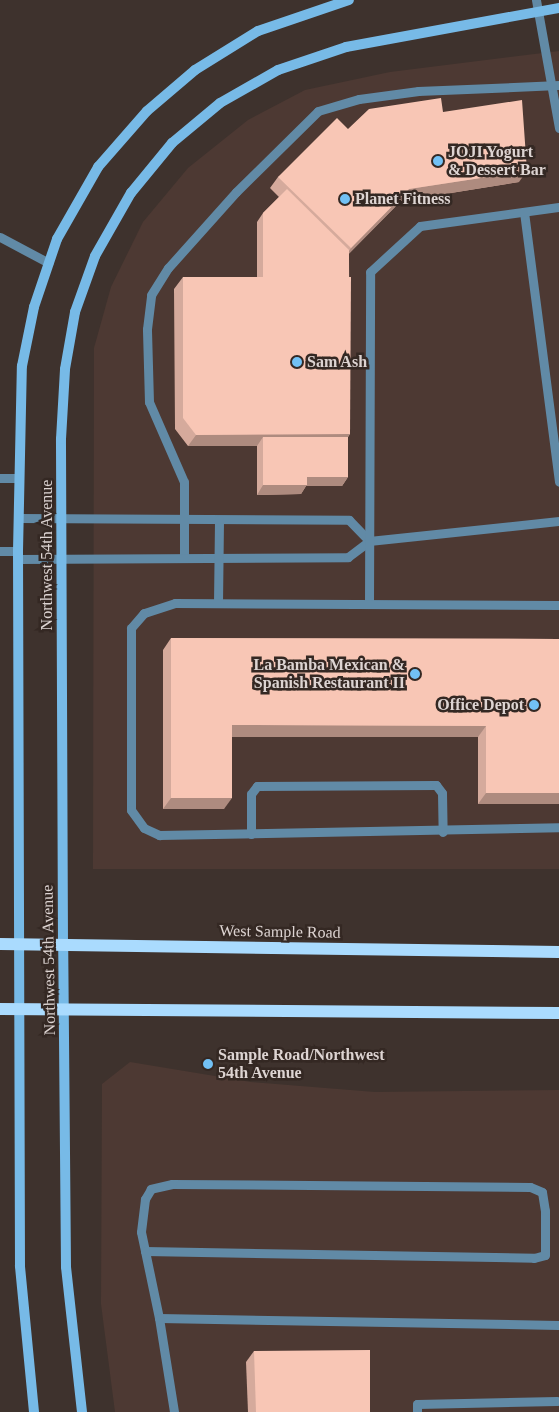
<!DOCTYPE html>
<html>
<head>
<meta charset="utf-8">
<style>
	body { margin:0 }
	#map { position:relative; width:559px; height:1412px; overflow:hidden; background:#3e322d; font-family:"Times New Roman",serif }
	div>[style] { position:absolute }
	.built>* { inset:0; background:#4d3933 }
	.lane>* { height:9px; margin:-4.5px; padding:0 4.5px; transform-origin:4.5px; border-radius:4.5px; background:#618aa6 }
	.secondary>* { height:10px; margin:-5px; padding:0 5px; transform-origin:5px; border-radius:5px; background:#77bae7 }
	.primary>* { height:12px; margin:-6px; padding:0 6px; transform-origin:6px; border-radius:6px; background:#aadbfe }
	.wall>* { inset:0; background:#d5aa9c }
	.shaded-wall>* { inset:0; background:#ae8b7f }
	.building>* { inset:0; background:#f8c6b5 }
	.dots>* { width:14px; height:14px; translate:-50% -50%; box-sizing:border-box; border:2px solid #342823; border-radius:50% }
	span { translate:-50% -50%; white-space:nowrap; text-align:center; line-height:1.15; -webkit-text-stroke:5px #342823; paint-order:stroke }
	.poi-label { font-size:16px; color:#ddd4d2; font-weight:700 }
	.left { translate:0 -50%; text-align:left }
	.right { translate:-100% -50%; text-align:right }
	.street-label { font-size:16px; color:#ddd4d2 }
</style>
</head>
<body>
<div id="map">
	<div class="built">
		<i style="clip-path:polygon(559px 51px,559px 869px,93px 869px,94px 348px,111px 287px,143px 222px,188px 168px,248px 120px,305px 90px,390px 72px)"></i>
		<i style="clip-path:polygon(130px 1062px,251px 1082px,375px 1092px,559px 1090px,559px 1412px,115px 1412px,101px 1304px,102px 1084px)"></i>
	</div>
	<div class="lane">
		<i style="left:536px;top:0;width:130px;rotate:79.8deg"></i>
		<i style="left:524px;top:212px;width:272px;rotate:82.6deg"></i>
		<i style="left:0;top:237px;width:55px;rotate:28deg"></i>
		<i style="left:0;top:478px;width:18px"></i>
		<i style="left:18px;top:518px;width:331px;rotate:0.3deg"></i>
		<i style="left:349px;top:520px;width:29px;rotate:46deg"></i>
		<i style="left:0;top:551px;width:18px"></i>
		<i style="left:184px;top:558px;width:76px;rotate:-90deg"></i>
		<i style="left:184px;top:482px;width:87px;rotate:-113.6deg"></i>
		<i style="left:149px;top:402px;width:73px;rotate:-91.6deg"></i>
		<i style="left:147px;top:329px;width:34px;rotate:-83deg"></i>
		<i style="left:151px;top:295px;width:32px;rotate:-58deg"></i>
		<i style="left:168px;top:268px;width:102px;rotate:-48.2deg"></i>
		<i style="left:236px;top:192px;width:115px;rotate:-44.6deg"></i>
		<i style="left:318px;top:111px;width:43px;rotate:-16.3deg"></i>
		<i style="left:359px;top:99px;width:60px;rotate:-7.7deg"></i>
		<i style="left:418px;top:91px;width:141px;rotate:-2.4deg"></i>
		<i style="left:18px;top:559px;width:330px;rotate:-0.3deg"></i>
		<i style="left:348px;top:557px;width:26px;rotate:-37deg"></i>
		<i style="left:369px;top:541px;width:191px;rotate:-6deg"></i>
		<i style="left:218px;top:603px;width:83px;rotate:-89.3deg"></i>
		<i style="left:369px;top:604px;width:332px;rotate:-89.8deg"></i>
		<i style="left:370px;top:272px;width:68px;rotate:-42.6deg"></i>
		<i style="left:420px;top:226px;width:140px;rotate:-7.8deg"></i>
		<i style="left:559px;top:605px;width:384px;rotate:-179.7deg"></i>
		<i style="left:175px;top:603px;width:33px;rotate:162deg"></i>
		<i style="left:144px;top:613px;width:20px;rotate:131deg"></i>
		<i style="left:131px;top:628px;width:182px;rotate:90deg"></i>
		<i style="left:131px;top:810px;width:22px;rotate:54deg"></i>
		<i style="left:144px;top:828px;width:17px;rotate:25deg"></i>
		<i style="left:159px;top:835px;width:400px;rotate:-1.1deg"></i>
		<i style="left:251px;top:834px;width:40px;rotate:-90deg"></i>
		<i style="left:251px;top:794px;width:10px;rotate:-53deg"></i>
		<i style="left:257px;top:786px;width:179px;rotate:-0.3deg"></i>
		<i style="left:436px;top:785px;width:10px;rotate:53deg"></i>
		<i style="left:442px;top:793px;width:39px;rotate:89deg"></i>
		<i style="left:145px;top:1251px;width:389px;rotate:1deg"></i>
		<i style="left:534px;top:1258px;width:11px;rotate:-15deg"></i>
		<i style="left:545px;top:1255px;width:44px;rotate:-90deg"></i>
		<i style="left:545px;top:1211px;width:19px;rotate:-99deg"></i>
		<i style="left:542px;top:1192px;width:13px;rotate:-157deg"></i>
		<i style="left:530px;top:1187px;width:358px;rotate:-179.5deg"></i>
		<i style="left:172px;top:1184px;width:22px;rotate:167deg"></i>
		<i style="left:151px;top:1189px;width:12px;rotate:121deg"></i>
		<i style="left:145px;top:1199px;width:33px;rotate:97deg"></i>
		<i style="left:141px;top:1232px;width:19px;rotate:78deg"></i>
		<i style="left:145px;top:1251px;width:68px;rotate:78.2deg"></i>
		<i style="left:159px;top:1318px;width:400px;rotate:1deg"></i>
		<i style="left:159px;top:1318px;width:95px;rotate:80.9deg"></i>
		<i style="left:417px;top:1412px;width:8px;rotate:-90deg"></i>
		<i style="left:417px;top:1404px;width:140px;rotate:-1.2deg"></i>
	</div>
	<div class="secondary">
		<i style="left:34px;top:1412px;width:147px;rotate:-95.5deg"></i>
		<i style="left:20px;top:1266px;width:715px;rotate:-90.16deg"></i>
		<i style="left:18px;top:551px;width:185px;rotate:-88.8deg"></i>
		<i style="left:22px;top:366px;width:60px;rotate:-78.5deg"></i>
		<i style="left:34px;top:307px;width:72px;rotate:-71.3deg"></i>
		<i style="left:57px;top:239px;width:83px;rotate:-60.3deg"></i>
		<i style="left:98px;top:167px;width:74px;rotate:-48.8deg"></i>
		<i style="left:147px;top:111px;width:63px;rotate:-40.5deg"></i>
		<i style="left:195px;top:70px;width:74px;rotate:-31.8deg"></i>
		<i style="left:258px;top:31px;width:96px;rotate:-18.8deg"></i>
		<i style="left:82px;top:1412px;width:146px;rotate:-96.3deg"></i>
		<i style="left:66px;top:1267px;width:322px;rotate:-90.5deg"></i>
		<i style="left:63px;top:945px;width:506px;rotate:-90.23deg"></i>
		<i style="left:61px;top:439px;width:70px;rotate:-86.7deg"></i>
		<i style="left:65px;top:369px;width:58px;rotate:-80deg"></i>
		<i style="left:75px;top:312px;width:59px;rotate:-70.3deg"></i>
		<i style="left:95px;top:256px;width:73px;rotate:-60.3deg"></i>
		<i style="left:131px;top:193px;width:65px;rotate:-50.6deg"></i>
		<i style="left:172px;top:143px;width:62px;rotate:-39.8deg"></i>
		<i style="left:220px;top:103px;width:67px;rotate:-29.6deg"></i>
		<i style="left:278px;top:70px;width:72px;rotate:-18.7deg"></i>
		<i style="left:346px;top:47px;width:217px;rotate:-10.4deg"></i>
	</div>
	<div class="primary">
		<i style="left:0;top:944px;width:559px;rotate:0.82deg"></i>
		<i style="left:0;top:1009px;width:559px;rotate:0.41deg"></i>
	</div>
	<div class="wall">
		<i style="clip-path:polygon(443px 112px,519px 182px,401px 201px,349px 253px,350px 434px,348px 437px,348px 477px,342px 486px,306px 486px,301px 494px,257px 495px,257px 446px,188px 446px,175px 429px,174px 289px,183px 277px,257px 277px,257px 222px,263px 213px,279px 197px,270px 188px,278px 177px,348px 129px)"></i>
		<i style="clip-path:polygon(171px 638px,559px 639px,559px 804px,478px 804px,478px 737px,232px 737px,224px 809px,163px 809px,163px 650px)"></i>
		<i style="clip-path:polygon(254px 1351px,370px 1412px,248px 1412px,246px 1362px)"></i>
	</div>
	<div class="shaded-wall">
		<i style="clip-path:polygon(527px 171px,519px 182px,401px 201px,343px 260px,351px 248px,409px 189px)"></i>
		<i style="clip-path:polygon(350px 434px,342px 446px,263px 437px,257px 446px,188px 446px,196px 435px)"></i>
		<i style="clip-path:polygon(307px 477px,348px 477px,342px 486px,306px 486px,301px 494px,257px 495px,263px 485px)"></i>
		<i style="clip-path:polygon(232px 725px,486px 726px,478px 737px,224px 737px)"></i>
		<i style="clip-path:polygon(486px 793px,559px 793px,559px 804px,478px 804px)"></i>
		<i style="clip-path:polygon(171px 798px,232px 798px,224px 809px,163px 809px)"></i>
	</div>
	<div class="building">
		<i style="clip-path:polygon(441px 98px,443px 112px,522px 100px,527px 171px,409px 189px,351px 248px,278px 177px,337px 118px,348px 129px,369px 109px)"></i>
		<i style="clip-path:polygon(287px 189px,349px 250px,349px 277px,263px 277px,263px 213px)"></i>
		<i style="clip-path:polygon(183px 277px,351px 277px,350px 434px,196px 435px,183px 418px)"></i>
		<i style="clip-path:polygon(263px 437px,348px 437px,348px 477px,307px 477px,307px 485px,263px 485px)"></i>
		<i style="clip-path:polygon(171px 638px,559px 639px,559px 793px,486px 793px,486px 726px,232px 725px,232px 798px,171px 798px)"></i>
		<i style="clip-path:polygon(370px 1350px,370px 1412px,256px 1412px,254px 1351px)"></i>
	</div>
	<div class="dots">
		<i style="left:438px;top:161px;background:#72c1f5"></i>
		<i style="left:345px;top:199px;background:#72c1f5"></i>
		<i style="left:297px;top:362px;background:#72c1f5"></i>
		<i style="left:415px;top:674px;background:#72c1f5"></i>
		<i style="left:534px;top:705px;background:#72c1f5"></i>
		<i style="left:208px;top:1064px;background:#72c1f5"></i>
	</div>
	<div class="poi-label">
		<span class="left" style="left:448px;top:161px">JOJI Yogurt<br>&amp; Dessert Bar</span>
		<span class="left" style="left:355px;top:199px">Planet Fitness</span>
		<span class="left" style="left:307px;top:362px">Sam Ash</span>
		<span class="right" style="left:405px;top:674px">La Bamba Mexican &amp;<br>Spanish Restaurant II</span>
		<span class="right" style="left:524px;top:705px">Office Depot</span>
		<span class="left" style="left:218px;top:1064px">Sample Road/Northwest<br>54th Avenue</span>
	</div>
	<div class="street-label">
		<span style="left:47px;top:555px;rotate:-90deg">Northwest 54th Avenue</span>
		<span style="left:280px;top:932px;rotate:1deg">West Sample Road</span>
		<span style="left:49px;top:960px;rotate:-91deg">Northwest 54th Avenue</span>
	</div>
</div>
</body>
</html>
